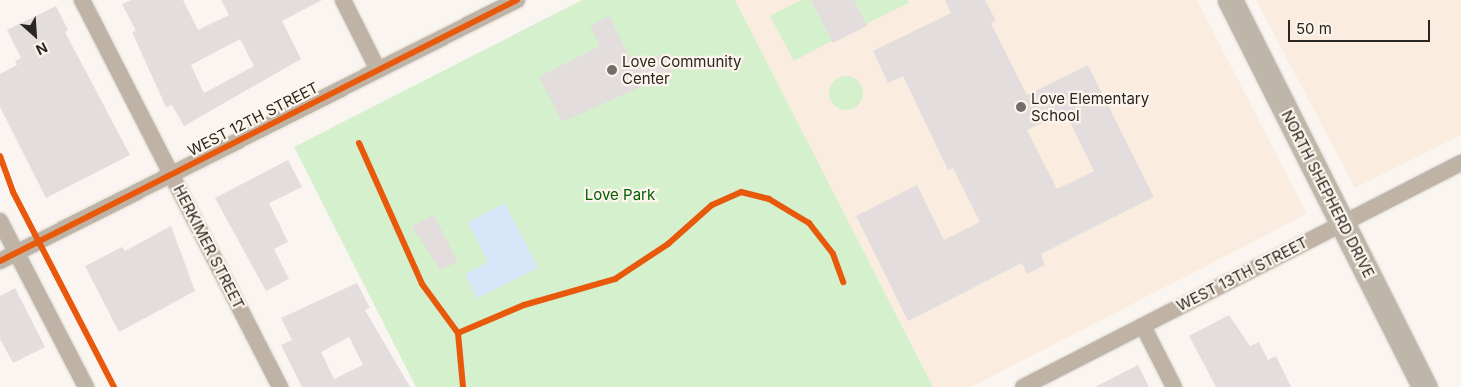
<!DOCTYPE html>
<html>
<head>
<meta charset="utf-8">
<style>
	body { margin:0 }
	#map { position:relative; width:1461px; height:387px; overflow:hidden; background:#faf5f0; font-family:Inter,sans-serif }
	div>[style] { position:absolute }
	.built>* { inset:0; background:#faede0 }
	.green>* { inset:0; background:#d4f0cc }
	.round { border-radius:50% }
	.water>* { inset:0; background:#d7e6f8 }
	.building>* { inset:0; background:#e3dddd }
	.roads { filter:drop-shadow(0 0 1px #d4d0cc) drop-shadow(0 0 1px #d4d0cc) }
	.minor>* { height:16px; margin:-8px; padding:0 8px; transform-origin:8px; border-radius:8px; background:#beb3a5 }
	.primary>* { height:25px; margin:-12.5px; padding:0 12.5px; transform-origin:12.5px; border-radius:12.5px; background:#bfb6aa }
	.cycleway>* { height:6px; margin:-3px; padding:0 3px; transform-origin:3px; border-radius:3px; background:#e8590c }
	.dots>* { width:14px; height:14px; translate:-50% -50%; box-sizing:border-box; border:2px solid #fdf5ed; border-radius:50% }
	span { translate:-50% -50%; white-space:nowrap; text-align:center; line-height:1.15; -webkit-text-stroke:4.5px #fdf5ed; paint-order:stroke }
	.poi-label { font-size:15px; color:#2a2621 }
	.left { translate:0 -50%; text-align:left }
	.street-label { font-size:15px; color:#2a2621 }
	.park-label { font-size:15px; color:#025f00 }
	.north { position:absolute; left:10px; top:10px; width:50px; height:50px; -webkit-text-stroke:4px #fdf5ed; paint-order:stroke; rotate:154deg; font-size:14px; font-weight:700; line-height:20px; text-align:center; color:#2a2621 }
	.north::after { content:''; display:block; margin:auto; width:18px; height:22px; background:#2a2621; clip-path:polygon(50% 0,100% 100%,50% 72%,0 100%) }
	.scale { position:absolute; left:1288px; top:20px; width:142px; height:22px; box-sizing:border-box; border:2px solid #2a2621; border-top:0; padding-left:6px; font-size:15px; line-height:18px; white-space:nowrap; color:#2a2621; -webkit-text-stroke:4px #fdf5ed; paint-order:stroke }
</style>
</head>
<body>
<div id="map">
	<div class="built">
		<i style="clip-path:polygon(735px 0,1197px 0,1307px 214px,971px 387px,933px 387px)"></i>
		<i style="clip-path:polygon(1256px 0,1461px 0,1461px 135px,1355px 188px)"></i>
	</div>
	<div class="green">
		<i style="clip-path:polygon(582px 0,735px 0,933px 387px,416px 387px,294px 147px)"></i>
		<i style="clip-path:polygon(801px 0,811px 0,832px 41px,794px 61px,770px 16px)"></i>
		<i style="clip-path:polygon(854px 0,908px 0,909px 3px,866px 24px)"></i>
		<i class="round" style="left:829px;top:76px;width:34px;height:34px"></i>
	</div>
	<div class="water">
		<i style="clip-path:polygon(505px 203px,538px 268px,477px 298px,465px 274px,488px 262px,468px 222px)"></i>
	</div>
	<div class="building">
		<i style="clip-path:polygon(evenodd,131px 0,183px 0,198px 30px,229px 15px,221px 0,322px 0,282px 21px,301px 59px,184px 126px,172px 105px,166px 107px,132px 32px,136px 31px,122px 4px,131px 0,240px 39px,254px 66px,204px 93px,191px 65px,240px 39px)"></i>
		<i style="clip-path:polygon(811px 0,854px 0,867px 26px,833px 43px)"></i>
		<i style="clip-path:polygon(evenodd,945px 0,985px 0,996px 21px,991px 23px,1027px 95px,1088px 65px,1154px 197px,1041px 254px,1045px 265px,1027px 274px,1022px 263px,908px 321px,856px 216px,917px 185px,944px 240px,980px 222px,953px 168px,948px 170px,903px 76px,888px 83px,873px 51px,951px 13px,945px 0,1065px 112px,1094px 171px,1057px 189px,1027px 130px,1065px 112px)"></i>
		<i style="clip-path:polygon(56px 6px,68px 30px,65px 32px,130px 155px,46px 198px,0 107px,0 74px,17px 65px,15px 61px,21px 58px,7px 30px)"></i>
		<i style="clip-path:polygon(609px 16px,635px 68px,663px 54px,672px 73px,562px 122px,539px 77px,600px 46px,590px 26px)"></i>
		<i style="clip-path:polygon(288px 160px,302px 187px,269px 203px,288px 242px,274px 249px,289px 279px,266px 291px,215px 198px)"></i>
		<i style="clip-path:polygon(434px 215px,458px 262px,440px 270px,412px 226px)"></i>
		<i style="clip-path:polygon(171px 226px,195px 291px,119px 332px,85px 266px,122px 247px,125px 251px)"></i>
		<i style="clip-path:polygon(evenodd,357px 283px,370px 308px,365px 310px,410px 387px,302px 387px,281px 345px,292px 340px,281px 318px,357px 283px,349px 337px,363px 365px,334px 379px,321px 352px,349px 337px)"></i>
		<i style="clip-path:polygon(15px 288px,45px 347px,13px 363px,0 339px,0 296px)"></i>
		<i style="clip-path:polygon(1229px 315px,1250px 346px,1259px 342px,1268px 360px,1276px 356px,1291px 387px,1216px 387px,1189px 336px)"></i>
		<i style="clip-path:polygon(1138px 365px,1149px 387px,1095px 387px)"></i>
	</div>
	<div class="roads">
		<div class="minor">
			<i style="left:82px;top:0;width:435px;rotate:62.9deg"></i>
			<i style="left:343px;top:0;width:78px;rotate:63.4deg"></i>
			<i style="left:0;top:221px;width:187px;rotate:62.6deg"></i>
			<i style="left:0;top:261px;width:579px;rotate:-26.79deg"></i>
			<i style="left:1143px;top:326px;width:68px;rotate:63.1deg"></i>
			<i style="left:1023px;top:387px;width:492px;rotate:-27.1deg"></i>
		</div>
		<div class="primary">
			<i style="left:1230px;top:0;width:433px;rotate:63.3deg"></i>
		</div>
	</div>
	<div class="cycleway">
		<i style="left:359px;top:143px;width:154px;rotate:65.9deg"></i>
		<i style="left:422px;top:284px;width:61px;rotate:53.7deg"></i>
		<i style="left:458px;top:333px;width:54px;rotate:84.7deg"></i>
		<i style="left:0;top:156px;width:38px;rotate:70deg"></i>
		<i style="left:13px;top:192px;width:220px;rotate:62.6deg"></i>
		<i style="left:0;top:261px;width:579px;rotate:-26.79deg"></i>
		<i style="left:458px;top:333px;width:72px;rotate:-23deg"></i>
		<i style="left:524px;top:305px;width:95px;rotate:-15.9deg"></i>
		<i style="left:615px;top:279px;width:64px;rotate:-33.4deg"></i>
		<i style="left:668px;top:244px;width:59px;rotate:-41.6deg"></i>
		<i style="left:712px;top:205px;width:32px;rotate:-24deg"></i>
		<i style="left:741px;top:192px;width:29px;rotate:14deg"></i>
		<i style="left:769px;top:199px;width:47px;rotate:31deg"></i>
		<i style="left:809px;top:223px;width:39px;rotate:52deg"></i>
		<i style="left:833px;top:254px;width:30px;rotate:70deg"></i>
	</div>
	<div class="dots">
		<i style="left:612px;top:70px;background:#736e69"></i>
		<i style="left:1021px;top:107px;background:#736e69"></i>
	</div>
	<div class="poi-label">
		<span class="left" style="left:622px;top:70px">Love Community<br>Center</span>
		<span class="left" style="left:1031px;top:107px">Love Elementary<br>School</span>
	</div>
	<div class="street-label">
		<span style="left:253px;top:119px;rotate:-27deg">WEST 12TH STREET</span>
		<span style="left:1328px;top:194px;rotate:63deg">NORTH SHEPHERD DRIVE</span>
		<span style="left:209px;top:247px;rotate:63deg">HERKIMER STREET</span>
		<span style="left:1242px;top:274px;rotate:-27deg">WEST 13TH STREET</span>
	</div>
	<div class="park-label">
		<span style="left:620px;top:195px">Love Park</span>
	</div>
	<div class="north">N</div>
	<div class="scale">50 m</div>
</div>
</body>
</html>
